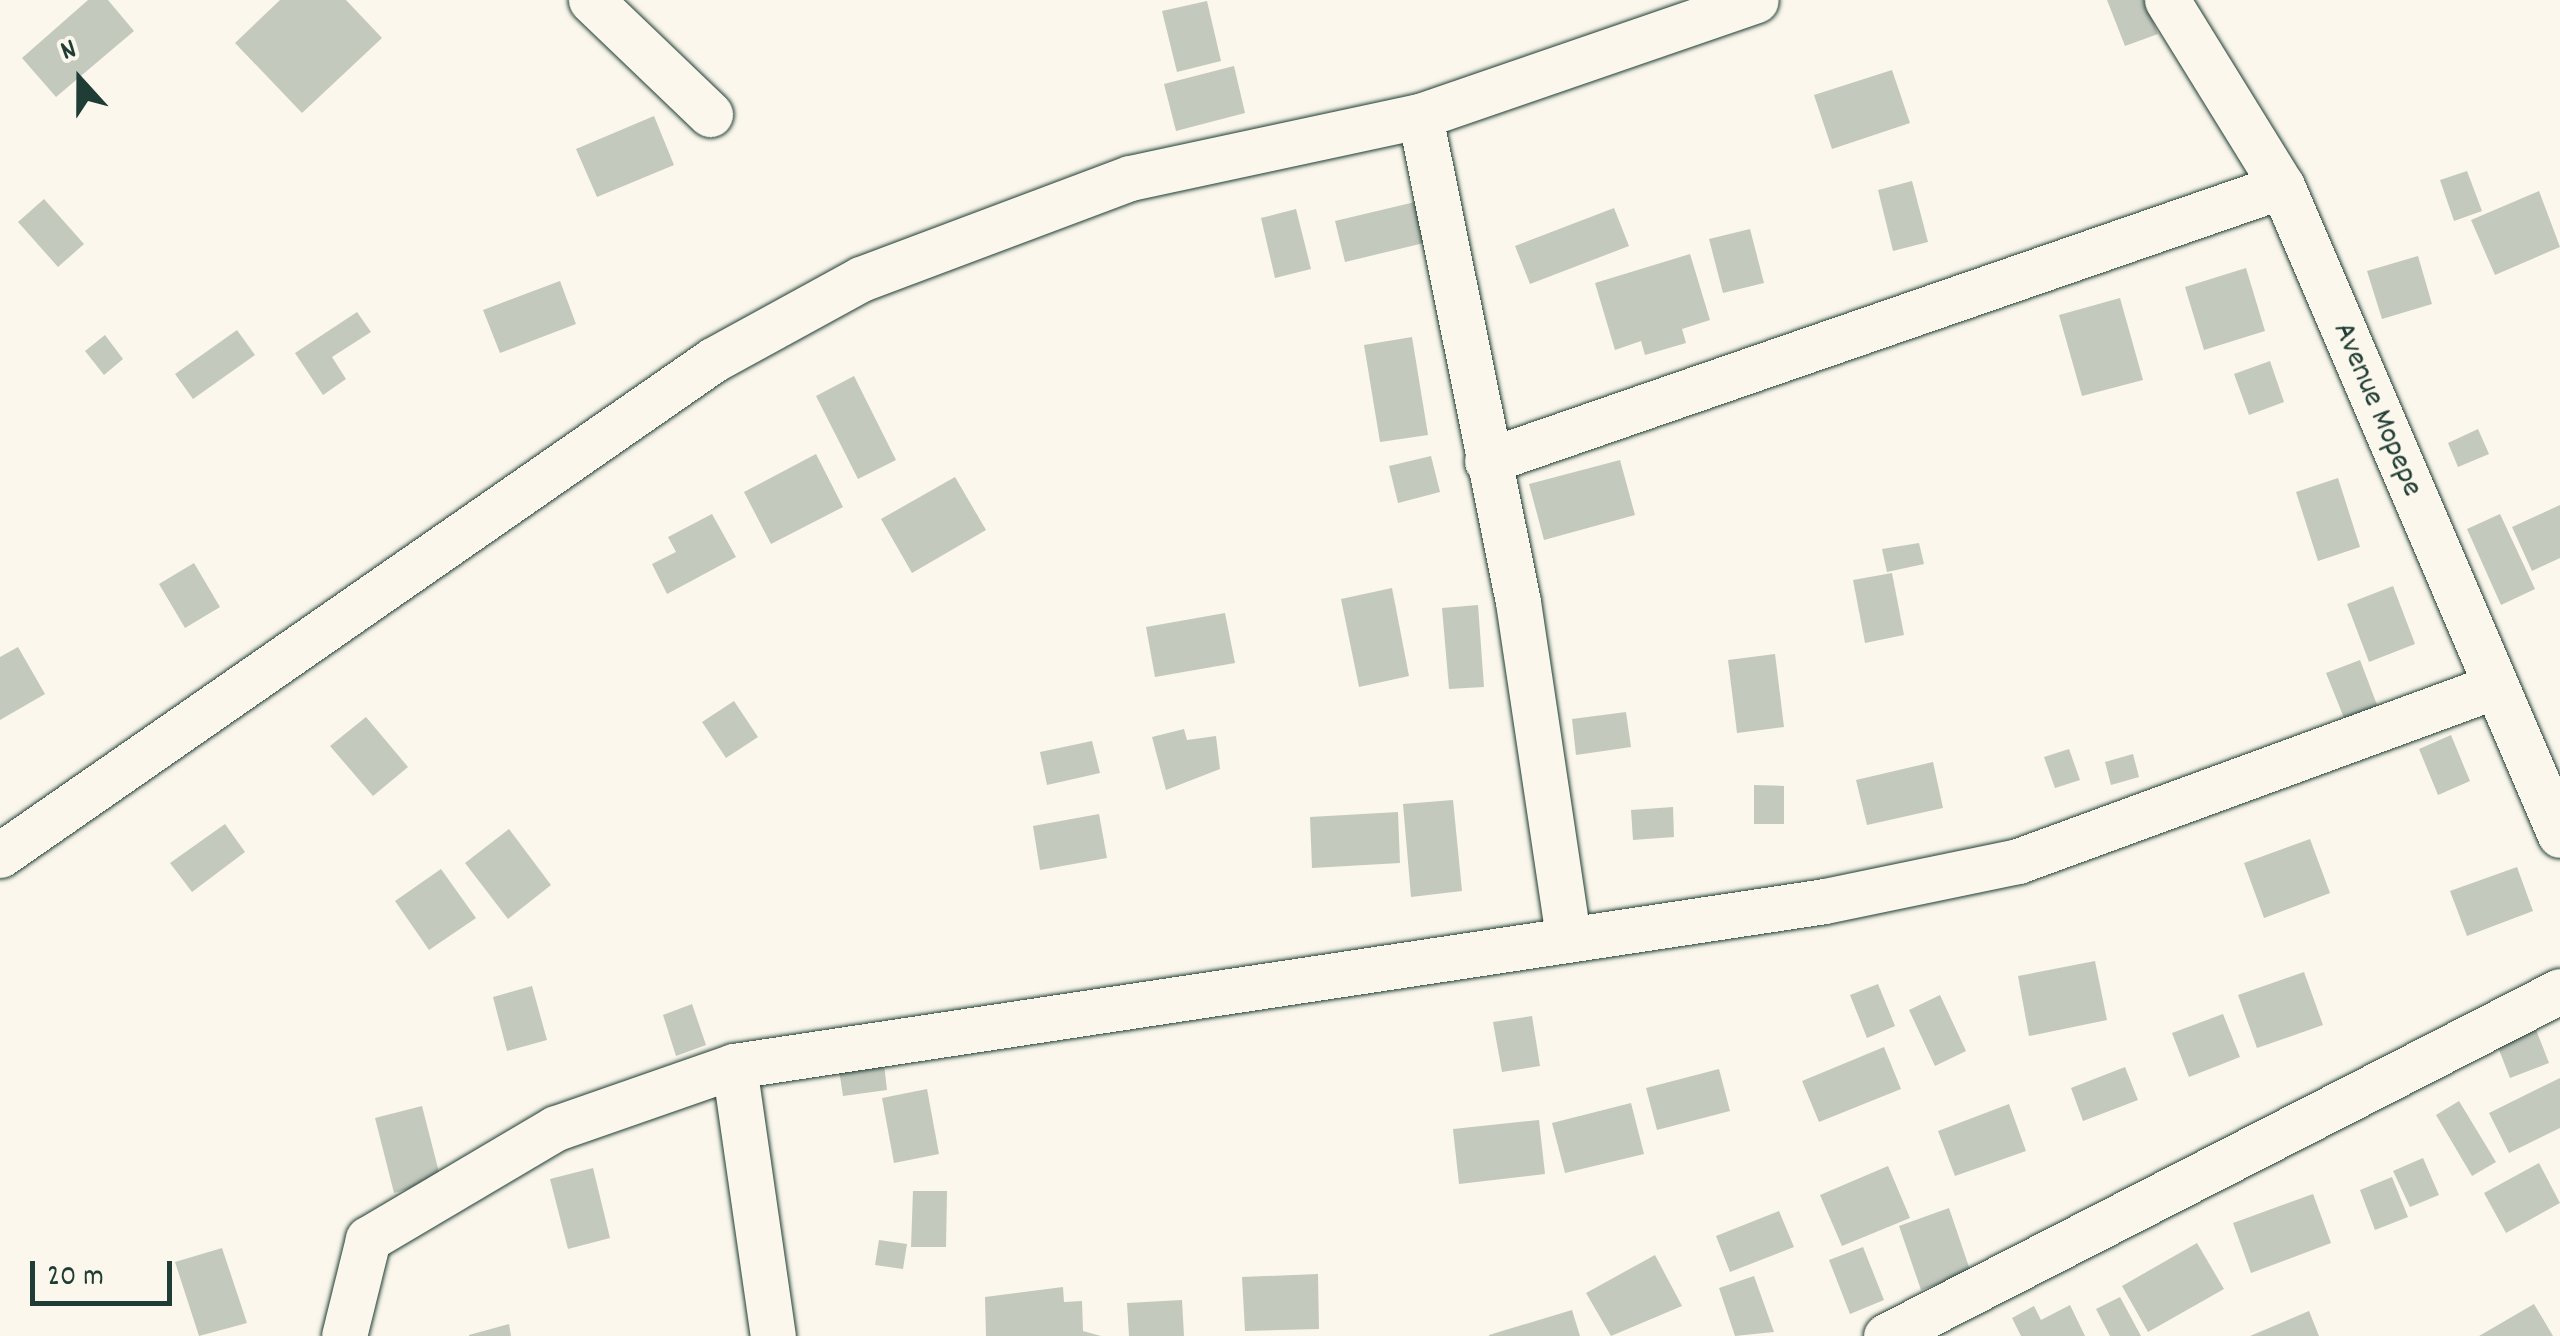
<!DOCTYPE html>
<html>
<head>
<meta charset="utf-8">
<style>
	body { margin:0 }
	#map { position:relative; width:2560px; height:1336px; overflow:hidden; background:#fbf7ec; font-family:Dekko,sans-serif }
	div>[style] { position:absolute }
	.building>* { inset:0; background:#c4c9be }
	.roads { filter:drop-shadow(0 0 2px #1f3d34) drop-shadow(0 0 2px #1f3d34) }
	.minor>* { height:45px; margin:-22.5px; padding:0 22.5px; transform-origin:22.5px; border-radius:22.5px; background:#fbf7ec }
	span { translate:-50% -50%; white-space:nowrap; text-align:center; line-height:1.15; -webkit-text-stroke:8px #fbf7ec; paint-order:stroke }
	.street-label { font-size:32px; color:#1f3d34 }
	.north { position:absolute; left:30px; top:30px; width:100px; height:100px; -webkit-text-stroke:8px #fbf7ec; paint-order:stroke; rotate:339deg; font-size:28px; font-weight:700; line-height:40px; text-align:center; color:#1f3d34 }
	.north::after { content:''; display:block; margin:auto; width:35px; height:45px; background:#1f3d34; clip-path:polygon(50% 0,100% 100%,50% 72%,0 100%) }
	.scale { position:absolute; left:30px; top:1261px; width:142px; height:45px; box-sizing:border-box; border:5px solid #1f3d34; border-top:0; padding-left:12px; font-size:30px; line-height:35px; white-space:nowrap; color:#1f3d34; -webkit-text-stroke:8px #fbf7ec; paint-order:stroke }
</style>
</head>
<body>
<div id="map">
	<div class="building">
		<i style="clip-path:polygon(88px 0,108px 0,134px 31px,56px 97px,22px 58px)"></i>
		<i style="clip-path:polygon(280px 0,346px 0,382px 38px,302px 113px,235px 43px)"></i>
		<i style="clip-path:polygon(2107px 0,2144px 0,2158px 34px,2125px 46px)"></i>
		<i style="clip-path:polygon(1207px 1px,1221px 61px,1177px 72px,1162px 11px)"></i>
		<i style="clip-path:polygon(1234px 66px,1245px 113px,1176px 131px,1164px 84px)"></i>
		<i style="clip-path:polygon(1892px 70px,1910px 123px,1832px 149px,1814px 95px)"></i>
		<i style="clip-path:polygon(654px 116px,674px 165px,597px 197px,576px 149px)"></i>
		<i style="clip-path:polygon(2467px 171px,2482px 211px,2454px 221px,2440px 180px)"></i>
		<i style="clip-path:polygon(1912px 181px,1928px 242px,1893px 251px,1878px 190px)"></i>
		<i style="clip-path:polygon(2539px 191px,2560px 247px,2495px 275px,2471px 220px)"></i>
		<i style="clip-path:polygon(44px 199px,84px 244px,58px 267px,18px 222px)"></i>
		<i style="clip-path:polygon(1415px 202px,1424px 243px,1345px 262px,1335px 221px)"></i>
		<i style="clip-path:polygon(1614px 208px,1629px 246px,1530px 284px,1515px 246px)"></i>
		<i style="clip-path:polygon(1296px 209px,1311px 269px,1275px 278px,1261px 218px)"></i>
		<i style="clip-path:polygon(1750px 229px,1764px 283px,1723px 293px,1709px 239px)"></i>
		<i style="clip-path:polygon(1690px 254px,1710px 320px,1682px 329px,1686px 343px,1645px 355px,1641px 341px,1615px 350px,1595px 283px)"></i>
		<i style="clip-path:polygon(2418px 256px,2432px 304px,2382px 319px,2367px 271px)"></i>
		<i style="clip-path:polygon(2246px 268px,2265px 331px,2204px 350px,2185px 287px)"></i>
		<i style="clip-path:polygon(560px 281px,576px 324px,500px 353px,483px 310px)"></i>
		<i style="clip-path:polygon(2120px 298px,2143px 380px,2082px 396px,2059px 315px)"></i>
		<i style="clip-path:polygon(357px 312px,371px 332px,332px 357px,346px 379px,323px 395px,295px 353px)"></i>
		<i style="clip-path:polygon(237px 330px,255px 355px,193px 399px,175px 374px)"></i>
		<i style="clip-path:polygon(105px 335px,123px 359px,104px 375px,85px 351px)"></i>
		<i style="clip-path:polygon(1412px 337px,1428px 435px,1380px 442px,1364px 345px)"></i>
		<i style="clip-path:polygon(2270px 361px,2284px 402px,2249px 415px,2234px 374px)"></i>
		<i style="clip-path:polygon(854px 376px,896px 460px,858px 479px,816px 396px)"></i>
		<i style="clip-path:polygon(2478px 429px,2489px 454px,2458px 467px,2448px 443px)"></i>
		<i style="clip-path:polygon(816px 454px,843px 507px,771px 544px,744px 492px)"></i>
		<i style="clip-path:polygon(1431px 456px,1440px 492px,1398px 503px,1389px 466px)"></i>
		<i style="clip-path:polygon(1620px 460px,1635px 515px,1544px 540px,1529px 484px)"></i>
		<i style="clip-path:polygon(955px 477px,986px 530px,912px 573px,881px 519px)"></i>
		<i style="clip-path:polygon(2338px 478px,2360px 547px,2318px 561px,2296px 492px)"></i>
		<i style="clip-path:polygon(2560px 505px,2560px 558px,2532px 571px,2512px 527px)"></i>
		<i style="clip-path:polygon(712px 514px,736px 557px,667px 594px,652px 564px,676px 552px,668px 537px)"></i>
		<i style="clip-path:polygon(2500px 514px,2535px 589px,2501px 605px,2467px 529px)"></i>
		<i style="clip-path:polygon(1919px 543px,1924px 564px,1887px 572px,1882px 549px)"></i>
		<i style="clip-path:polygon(194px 563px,220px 607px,185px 628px,159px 584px)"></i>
		<i style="clip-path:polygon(1892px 573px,1904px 635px,1865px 643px,1853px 580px)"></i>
		<i style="clip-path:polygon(2393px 586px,2415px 644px,2369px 662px,2347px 604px)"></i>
		<i style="clip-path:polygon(1392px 588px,1409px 676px,1359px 687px,1341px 599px)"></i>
		<i style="clip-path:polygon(1478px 605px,1484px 687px,1449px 689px,1442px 608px)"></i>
		<i style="clip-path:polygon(1225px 613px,1235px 663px,1155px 677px,1146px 627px)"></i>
		<i style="clip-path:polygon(18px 647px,45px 694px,0 720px,0 657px)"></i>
		<i style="clip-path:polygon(1775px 654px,1784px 727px,1737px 733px,1728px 660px)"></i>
		<i style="clip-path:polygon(2360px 660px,2379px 710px,2346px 723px,2326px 673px)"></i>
		<i style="clip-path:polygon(734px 701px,758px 737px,726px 758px,702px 722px)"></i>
		<i style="clip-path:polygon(1626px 712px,1631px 747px,1576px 755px,1572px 719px)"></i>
		<i style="clip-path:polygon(366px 717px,408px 767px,373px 796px,330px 746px)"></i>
		<i style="clip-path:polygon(1184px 729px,1187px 740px,1216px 736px,1220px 769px,1166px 790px,1152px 737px)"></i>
		<i style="clip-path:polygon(2451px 735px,2470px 781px,2438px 795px,2419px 749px)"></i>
		<i style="clip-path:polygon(1092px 741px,1100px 773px,1047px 785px,1040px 752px)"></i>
		<i style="clip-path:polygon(2069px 749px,2080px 780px,2055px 788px,2044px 757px)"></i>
		<i style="clip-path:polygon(2133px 754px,2139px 777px,2111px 785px,2105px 762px)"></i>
		<i style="clip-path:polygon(1933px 762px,1943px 808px,1867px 825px,1856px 780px)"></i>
		<i style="clip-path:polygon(1754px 785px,1784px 786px,1784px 824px,1754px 824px)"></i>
		<i style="clip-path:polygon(1453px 800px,1462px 891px,1411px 897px,1403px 804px)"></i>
		<i style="clip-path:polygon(1673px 807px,1674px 837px,1633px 840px,1631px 810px)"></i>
		<i style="clip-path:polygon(1398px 812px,1400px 863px,1312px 868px,1310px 817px)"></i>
		<i style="clip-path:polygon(1099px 814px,1107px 858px,1040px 870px,1033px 826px)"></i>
		<i style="clip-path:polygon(225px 824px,245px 852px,192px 892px,170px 863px)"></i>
		<i style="clip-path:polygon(509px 829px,551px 885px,508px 919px,465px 863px)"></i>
		<i style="clip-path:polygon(2310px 839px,2330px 893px,2264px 918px,2244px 863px)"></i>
		<i style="clip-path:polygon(2517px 867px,2533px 911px,2467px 936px,2450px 891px)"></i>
		<i style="clip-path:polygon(441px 869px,476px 918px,429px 950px,395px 901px)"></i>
		<i style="clip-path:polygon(2095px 961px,2107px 1020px,2029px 1036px,2018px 976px)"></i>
		<i style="clip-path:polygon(2304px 972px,2323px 1025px,2257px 1048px,2238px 995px)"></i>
		<i style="clip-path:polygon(1878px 984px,1895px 1026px,1867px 1038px,1850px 995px)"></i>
		<i style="clip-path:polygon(532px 986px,547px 1040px,507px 1051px,493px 997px)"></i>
		<i style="clip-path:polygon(1940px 995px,1966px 1051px,1935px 1066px,1909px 1010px)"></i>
		<i style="clip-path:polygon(692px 1004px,706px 1045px,676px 1056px,663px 1015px)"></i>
		<i style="clip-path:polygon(2223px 1014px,2240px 1057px,2189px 1077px,2172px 1033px)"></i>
		<i style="clip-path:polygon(1532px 1016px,1540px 1066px,1502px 1072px,1493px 1022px)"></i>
		<i style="clip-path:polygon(2535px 1027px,2549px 1063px,2510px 1078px,2496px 1042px)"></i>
		<i style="clip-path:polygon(1884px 1047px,1901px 1089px,1819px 1122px,1802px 1081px)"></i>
		<i style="clip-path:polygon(884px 1064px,887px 1090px,843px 1096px,839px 1070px)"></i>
		<i style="clip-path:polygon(2125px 1067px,2138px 1100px,2083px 1121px,2071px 1088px)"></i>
		<i style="clip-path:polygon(1719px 1069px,1730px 1111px,1657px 1130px,1646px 1088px)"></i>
		<i style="clip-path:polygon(2560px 1078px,2560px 1128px,2509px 1153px,2489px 1113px)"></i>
		<i style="clip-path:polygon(927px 1089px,939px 1154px,894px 1163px,882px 1098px)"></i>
		<i style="clip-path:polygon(2459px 1101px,2496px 1162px,2472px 1176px,2436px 1115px)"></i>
		<i style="clip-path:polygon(1631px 1103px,1644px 1154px,1565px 1173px,1552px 1123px)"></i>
		<i style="clip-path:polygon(2009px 1104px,2026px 1151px,1955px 1176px,1938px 1131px)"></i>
		<i style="clip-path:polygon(422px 1106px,441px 1180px,394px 1193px,375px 1118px)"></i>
		<i style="clip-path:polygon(1539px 1120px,1545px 1174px,1459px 1184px,1453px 1129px)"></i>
		<i style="clip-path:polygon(2423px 1158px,2439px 1195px,2410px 1207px,2393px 1171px)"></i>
		<i style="clip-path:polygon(2539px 1163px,2560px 1203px,2506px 1233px,2484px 1193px)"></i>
		<i style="clip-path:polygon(1888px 1166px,1910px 1218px,1842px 1246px,1820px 1195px)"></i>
		<i style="clip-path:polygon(593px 1168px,610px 1238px,568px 1249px,550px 1179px)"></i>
		<i style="clip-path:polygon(2392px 1177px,2408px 1217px,2375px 1230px,2360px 1190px)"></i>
		<i style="clip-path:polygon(913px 1191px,947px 1191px,946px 1247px,911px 1247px)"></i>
		<i style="clip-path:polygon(2313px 1194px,2331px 1243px,2251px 1273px,2233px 1223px)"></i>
		<i style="clip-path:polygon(1949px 1208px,1971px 1273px,1921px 1290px,1899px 1226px)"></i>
		<i style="clip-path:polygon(1779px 1211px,1794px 1247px,1730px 1272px,1716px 1236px)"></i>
		<i style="clip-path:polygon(879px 1240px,907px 1244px,903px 1269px,875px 1265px)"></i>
		<i style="clip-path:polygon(2197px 1243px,2224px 1289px,2148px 1332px,2122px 1286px)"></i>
		<i style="clip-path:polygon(1863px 1247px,1884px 1300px,1850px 1314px,1829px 1260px)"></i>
		<i style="clip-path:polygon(222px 1248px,247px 1323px,199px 1336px,175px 1262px)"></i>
		<i style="clip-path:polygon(1655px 1255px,1682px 1306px,1611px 1336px,1586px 1293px)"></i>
		<i style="clip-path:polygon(1318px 1274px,1319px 1329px,1245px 1331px,1242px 1277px)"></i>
		<i style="clip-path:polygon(1754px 1276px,1774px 1332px,1735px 1336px,1719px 1288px)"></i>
		<i style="clip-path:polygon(1063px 1287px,1064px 1302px,1082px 1301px,1083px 1331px,1101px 1336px,986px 1336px,985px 1297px)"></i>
		<i style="clip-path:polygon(2120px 1297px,2141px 1336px,2110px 1336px,2096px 1309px)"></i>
		<i style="clip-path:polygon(1182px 1300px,1184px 1336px,1129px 1336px,1127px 1303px)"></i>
		<i style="clip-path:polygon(2534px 1304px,2553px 1336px,2479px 1336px)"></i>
		<i style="clip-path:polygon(2070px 1305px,2085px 1336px,2021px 1336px,2012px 1318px,2034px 1306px,2041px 1320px)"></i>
		<i style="clip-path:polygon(1572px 1310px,1580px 1336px,1489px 1336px,1489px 1335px)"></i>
		<i style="clip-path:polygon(2309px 1311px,2319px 1336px,2250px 1336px)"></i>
		<i style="clip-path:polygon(509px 1324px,511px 1336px,469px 1336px,469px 1335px)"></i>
	</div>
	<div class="roads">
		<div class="minor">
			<i style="left:591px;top:0;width:165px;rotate:43.8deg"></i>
			<i style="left:2167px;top:0;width:219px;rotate:58.3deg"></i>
			<i style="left:2282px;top:186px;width:706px;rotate:66.81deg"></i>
			<i style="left:1420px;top:116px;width:496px;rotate:78.6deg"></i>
			<i style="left:1518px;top:602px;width:339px;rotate:81.5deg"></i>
			<i style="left:1487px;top:461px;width:841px;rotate:-19.08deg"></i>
			<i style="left:0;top:855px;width:868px;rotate:-34.77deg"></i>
			<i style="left:713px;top:360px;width:169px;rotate:-28.7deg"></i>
			<i style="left:861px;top:279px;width:287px;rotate:-20.6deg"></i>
			<i style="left:1130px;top:178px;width:297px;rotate:-12.1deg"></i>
			<i style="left:1420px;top:116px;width:355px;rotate:-19deg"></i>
			<i style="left:734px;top:1066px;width:273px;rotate:81.8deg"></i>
			<i style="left:344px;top:1336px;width:100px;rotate:-76.1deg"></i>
			<i style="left:368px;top:1239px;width:218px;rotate:-30.6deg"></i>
			<i style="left:556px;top:1128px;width:188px;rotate:-19.2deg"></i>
			<i style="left:734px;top:1066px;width:1103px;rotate:-8.6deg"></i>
			<i style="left:1825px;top:901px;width:197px;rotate:-11.7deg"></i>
			<i style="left:2018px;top:861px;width:506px;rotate:-20.12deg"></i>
			<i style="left:1886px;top:1336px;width:757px;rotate:-27.11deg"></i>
		</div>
	</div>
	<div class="street-label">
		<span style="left:2376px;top:410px;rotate:67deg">Avenue Mopepe</span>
	</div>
	<div class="north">N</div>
	<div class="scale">20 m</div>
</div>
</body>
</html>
